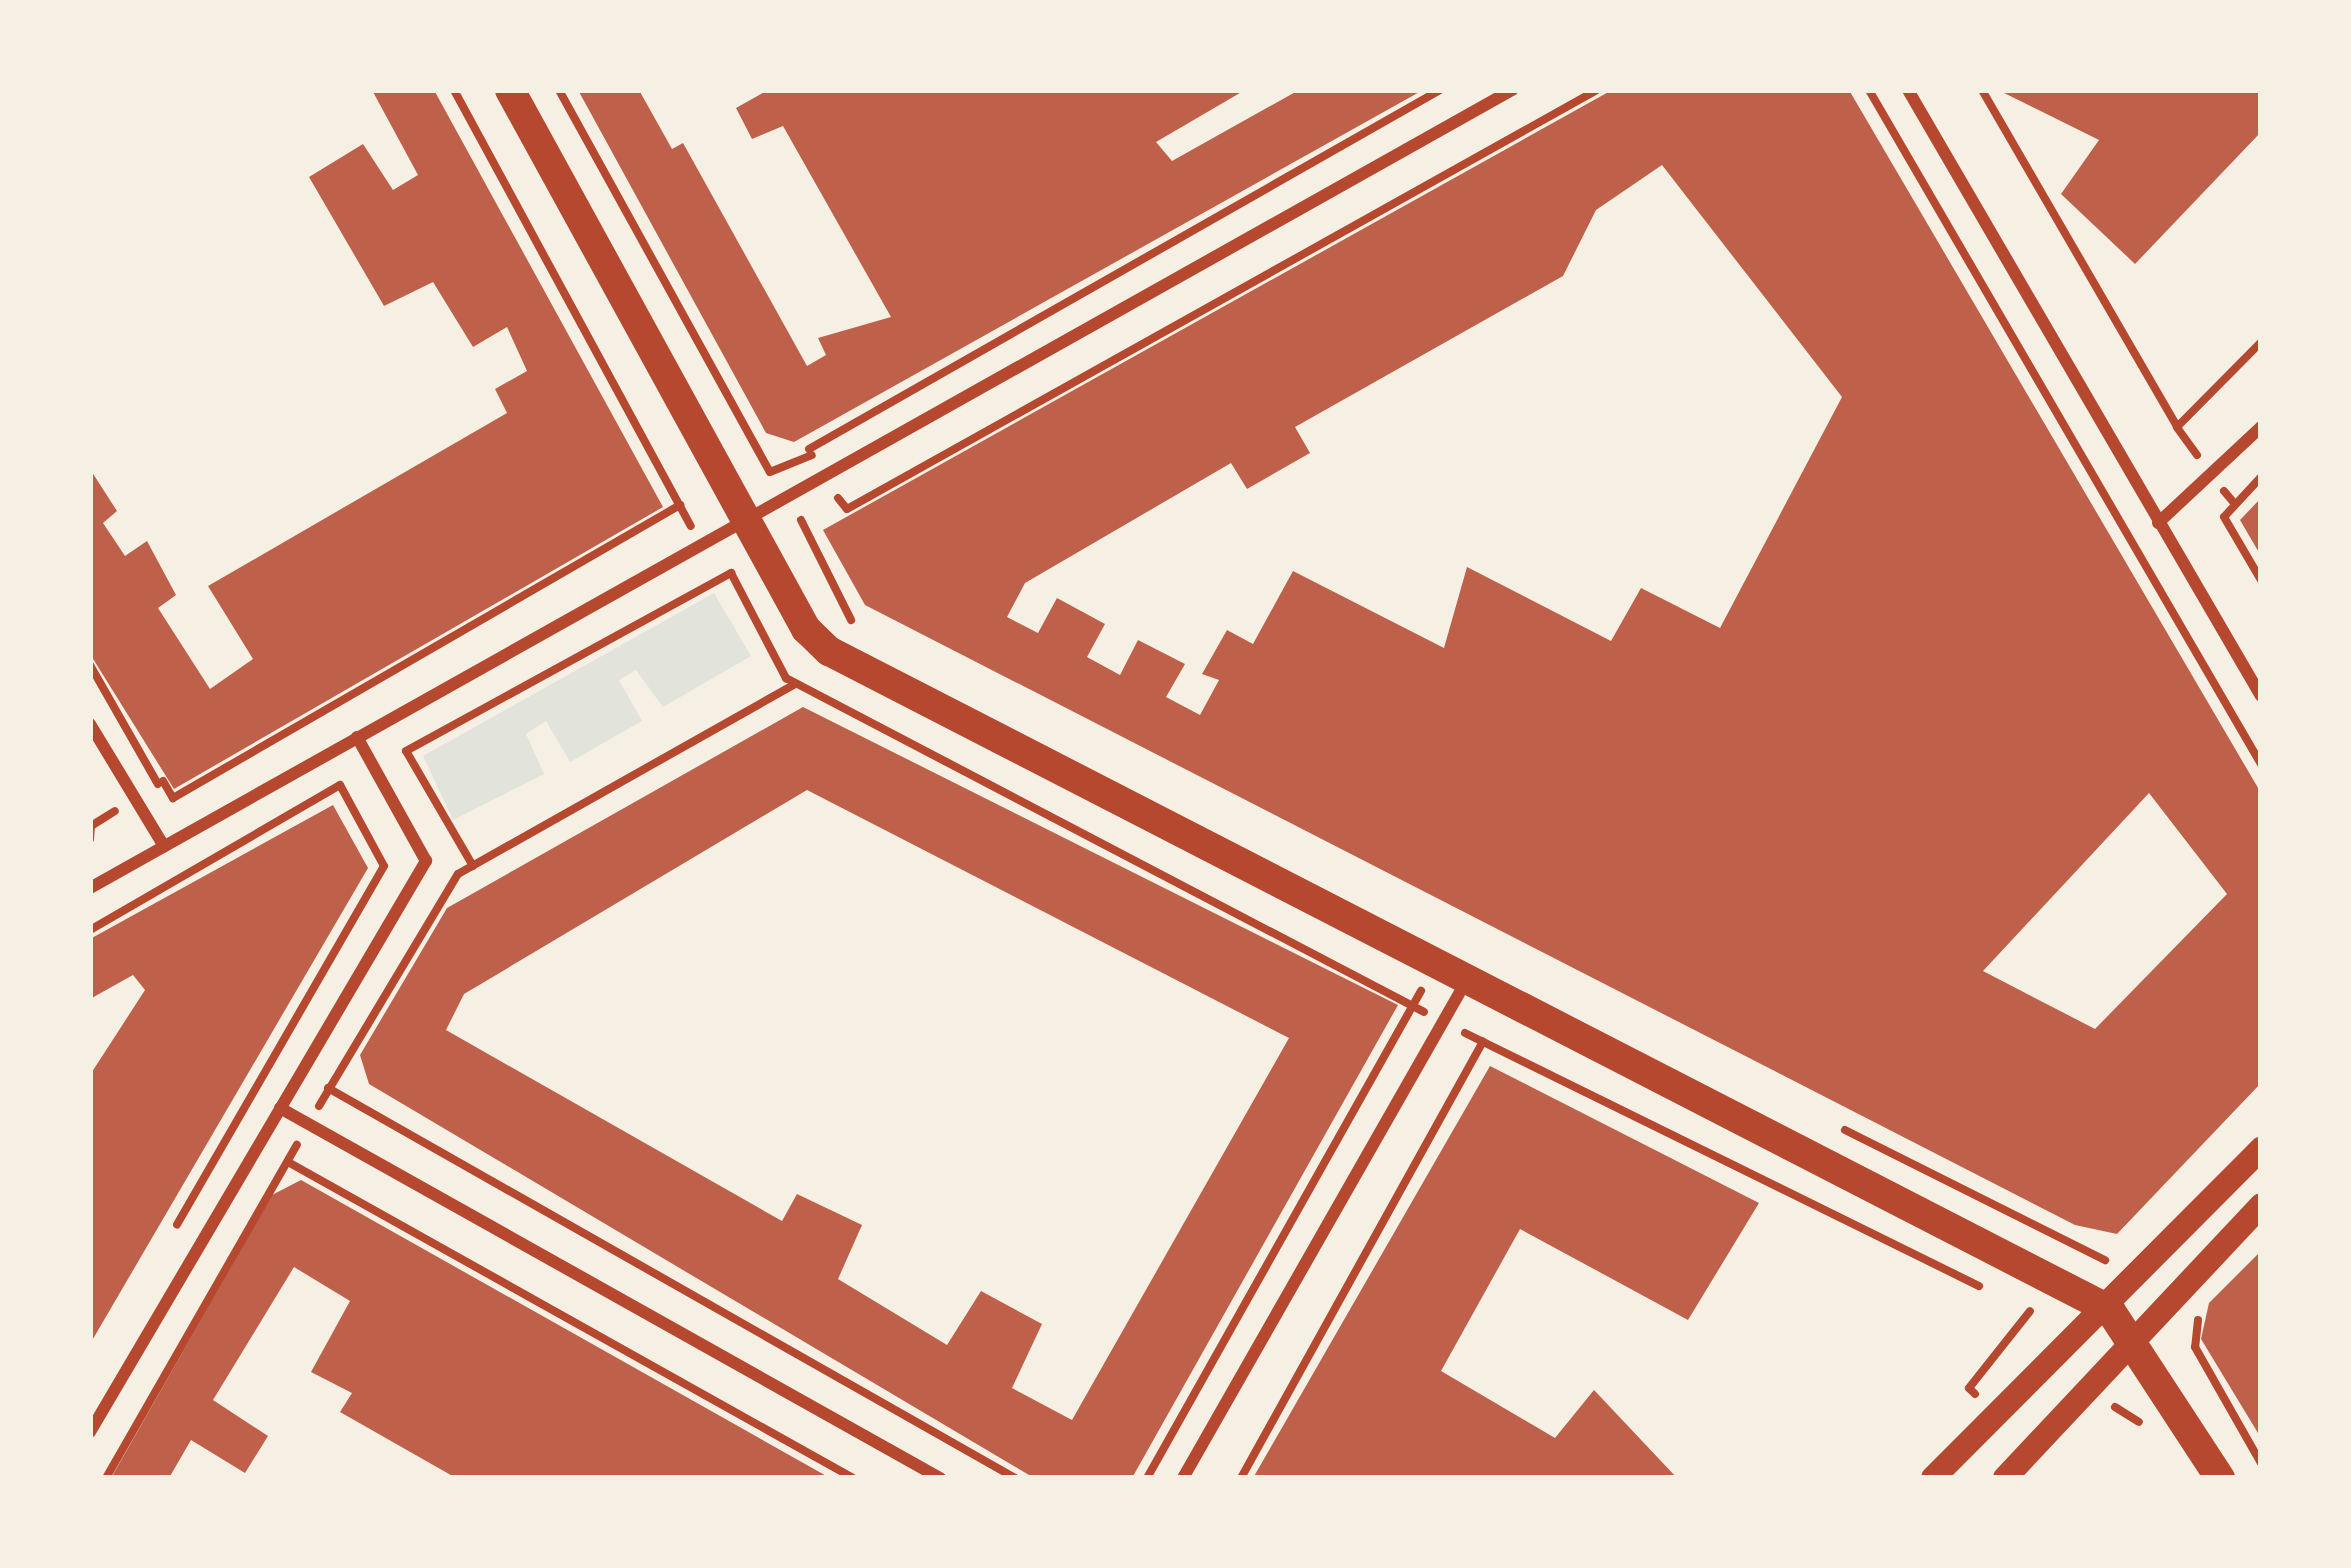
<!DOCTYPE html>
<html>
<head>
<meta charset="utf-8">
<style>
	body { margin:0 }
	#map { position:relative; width:2351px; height:1568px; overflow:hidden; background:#f6efe4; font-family:Rubik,sans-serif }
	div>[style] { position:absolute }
	.green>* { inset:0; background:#e2e4dc }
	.building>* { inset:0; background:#bf614a }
	.path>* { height:8px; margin:-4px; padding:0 4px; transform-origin:4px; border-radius:4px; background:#b5482f }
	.minor>* { height:12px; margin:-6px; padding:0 6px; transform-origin:6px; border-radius:6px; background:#b5482f }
	.secondary>* { height:24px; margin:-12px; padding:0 12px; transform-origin:12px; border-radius:12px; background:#b5482f }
	.primary>* { height:30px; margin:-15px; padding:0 15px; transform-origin:15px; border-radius:15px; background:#b5482f }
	span { translate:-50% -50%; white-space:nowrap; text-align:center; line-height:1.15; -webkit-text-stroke:10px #f6efe4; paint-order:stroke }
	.frame { position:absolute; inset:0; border:93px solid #f6efe4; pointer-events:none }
</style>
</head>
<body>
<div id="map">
	<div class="green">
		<i style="clip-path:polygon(714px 593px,751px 656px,663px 707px,636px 670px,619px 680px,642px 721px,570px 762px,546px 721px,526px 734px,544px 774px,453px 820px,423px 756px)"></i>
	</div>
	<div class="building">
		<i style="clip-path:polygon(372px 90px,434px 90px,663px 507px,174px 789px,90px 654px,90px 469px,117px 511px,103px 523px,125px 556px,147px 541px,176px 595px,158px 608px,210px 689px,253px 659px,208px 586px,507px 413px,495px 389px,527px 371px,507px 327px,473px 347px,433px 282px,384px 306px,309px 177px,363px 144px,393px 190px,418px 175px)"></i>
		<i style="clip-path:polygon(578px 90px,639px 90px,672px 149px,683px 143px,807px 366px,826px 355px,818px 338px,891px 317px,783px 126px,752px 139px,736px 108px,768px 90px,1245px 90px,1156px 142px,1172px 161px,1299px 90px,1423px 90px,794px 442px,766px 433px)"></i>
		<i style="clip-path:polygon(evenodd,1612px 90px,1849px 90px,2261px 793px,2261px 1083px,2117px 1234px,2075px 1225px,865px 605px,823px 530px,1612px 90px,1662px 165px,1842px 397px,1720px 628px,1641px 588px,1611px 641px,1467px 567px,1444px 648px,1293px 571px,1253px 644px,1227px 630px,1202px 674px,1219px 680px,1200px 715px,1166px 697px,1185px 664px,1138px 640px,1120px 675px,1087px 657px,1105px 624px,1057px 598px,1038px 633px,1007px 617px,1025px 583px,1231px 463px,1247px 489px,1310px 453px,1295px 427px,1563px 276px,1596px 210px,1662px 165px,1612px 90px,2149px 793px,2227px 894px,2095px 1029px,1983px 971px,2149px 793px)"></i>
		<i style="clip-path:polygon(1998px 90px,2261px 90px,2261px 132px,2135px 264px,2061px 194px,2099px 140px)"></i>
		<i style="clip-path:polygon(2261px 498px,2261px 556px,2240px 520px)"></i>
		<i style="clip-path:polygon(evenodd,803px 707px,1398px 1005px,1132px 1478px,1034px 1478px,369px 1084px,360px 1055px,447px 908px,803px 707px,807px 790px,1289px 1038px,1072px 1420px,1012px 1388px,1042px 1324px,981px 1291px,947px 1345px,838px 1279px,862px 1225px,797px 1194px,782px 1221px,446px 1030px,464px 994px,807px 790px)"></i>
		<i style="clip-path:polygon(333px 805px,368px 868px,90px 1344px,90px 1075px,145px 990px,133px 975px,90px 999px,90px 939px)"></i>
		<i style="clip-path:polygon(1490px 1066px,1759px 1203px,1688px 1320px,1520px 1229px,1441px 1371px,1555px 1438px,1594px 1390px,1677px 1478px,1253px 1478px)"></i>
		<i style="clip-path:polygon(301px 1180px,830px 1478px,456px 1478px,340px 1412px,352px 1393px,311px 1372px,350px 1301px,294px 1267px,213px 1400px,268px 1436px,245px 1473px,191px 1440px,169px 1478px,111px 1478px,272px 1195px)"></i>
		<i style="clip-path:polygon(2261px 1251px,2261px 1438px,2201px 1339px,2209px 1303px)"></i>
	</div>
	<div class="path">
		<i style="left:454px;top:90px;width:496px;rotate:61.5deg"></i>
		<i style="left:559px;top:90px;width:436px;rotate:61.1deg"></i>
		<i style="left:770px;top:472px;width:45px;rotate:-22deg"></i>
		<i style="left:1869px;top:90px;width:780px;rotate:59.82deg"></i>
		<i style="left:1982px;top:90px;width:389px;rotate:59.9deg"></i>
		<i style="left:809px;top:449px;width:726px;rotate:-29.64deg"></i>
		<i style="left:2197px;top:455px;width:34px;rotate:-126deg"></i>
		<i style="left:2177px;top:427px;width:120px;rotate:-45.3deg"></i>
		<i style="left:2261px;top:477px;width:54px;rotate:132.8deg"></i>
		<i style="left:2224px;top:517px;width:73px;rotate:59.6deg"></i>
		<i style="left:2224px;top:491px;width:17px;rotate:50deg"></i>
		<i style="left:838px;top:498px;width:14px;rotate:51deg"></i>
		<i style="left:847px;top:509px;width:859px;rotate:-29.19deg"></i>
		<i style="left:801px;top:520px;width:112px;rotate:63.4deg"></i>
		<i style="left:90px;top:665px;width:137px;rotate:60.3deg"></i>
		<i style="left:163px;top:781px;width:20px;rotate:60deg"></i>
		<i style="left:173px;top:798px;width:586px;rotate:-30.02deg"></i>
		<i style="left:91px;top:826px;width:28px;rotate:-32deg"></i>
		<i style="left:90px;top:839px;width:14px;rotate:-86deg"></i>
		<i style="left:473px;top:866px;width:133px;rotate:-120.2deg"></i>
		<i style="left:406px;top:751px;width:371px;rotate:-28.7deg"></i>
		<i style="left:731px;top:573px;width:119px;rotate:62.4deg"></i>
		<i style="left:786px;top:678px;width:720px;rotate:27.63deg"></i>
		<i style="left:90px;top:930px;width:289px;rotate:-30.1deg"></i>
		<i style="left:340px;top:785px;width:92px;rotate:61.5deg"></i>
		<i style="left:384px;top:866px;width:414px;rotate:120deg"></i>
		<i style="left:1465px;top:1033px;width:573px;rotate:26.21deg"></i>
		<i style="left:328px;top:1088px;width:790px;rotate:29.58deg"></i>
		<i style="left:319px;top:1106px;width:270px;rotate:-59.1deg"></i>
		<i style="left:458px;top:874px;width:387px;rotate:-29.4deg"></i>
		<i style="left:1845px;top:1130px;width:291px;rotate:26.6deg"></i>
		<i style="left:288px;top:1162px;width:647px;rotate:29.22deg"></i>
		<i style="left:2198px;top:1320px;width:27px;rotate:96deg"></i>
		<i style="left:2195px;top:1347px;width:133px;rotate:60.4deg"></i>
		<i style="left:1975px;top:1394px;width:8px;rotate:-135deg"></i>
		<i style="left:1969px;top:1388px;width:98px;rotate:-51.6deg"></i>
		<i style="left:2115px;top:1407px;width:28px;rotate:32deg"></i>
		<i style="left:106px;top:1478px;width:384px;rotate:-60.2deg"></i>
		<i style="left:1147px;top:1478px;width:559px;rotate:-60.64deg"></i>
		<i style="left:1241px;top:1478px;width:499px;rotate:-61deg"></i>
	</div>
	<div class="minor">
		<i style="left:1908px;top:90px;width:701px;rotate:59.78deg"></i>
		<i style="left:2158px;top:523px;width:141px;rotate:-43deg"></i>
		<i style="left:90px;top:724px;width:143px;rotate:58.8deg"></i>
		<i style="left:90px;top:888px;width:1631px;rotate:-29.3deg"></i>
		<i style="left:280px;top:1108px;width:757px;rotate:29.28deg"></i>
		<i style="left:90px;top:1432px;width:663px;rotate:-59.53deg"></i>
		<i style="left:426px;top:861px;width:142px;rotate:-119.1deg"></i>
		<i style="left:1183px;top:1478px;width:567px;rotate:-60.32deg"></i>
	</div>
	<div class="secondary">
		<i style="left:1933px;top:1478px;width:465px;rotate:-45.1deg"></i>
		<i style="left:2005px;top:1478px;width:374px;rotate:-46.8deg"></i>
	</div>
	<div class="primary">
		<i style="left:510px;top:90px;width:615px;rotate:61.23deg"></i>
		<i style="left:806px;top:629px;width:32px;rotate:44deg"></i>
		<i style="left:829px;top:651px;width:1441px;rotate:27.22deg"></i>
		<i style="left:2110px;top:1310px;width:201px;rotate:56.8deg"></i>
	</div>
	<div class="frame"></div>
</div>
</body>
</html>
